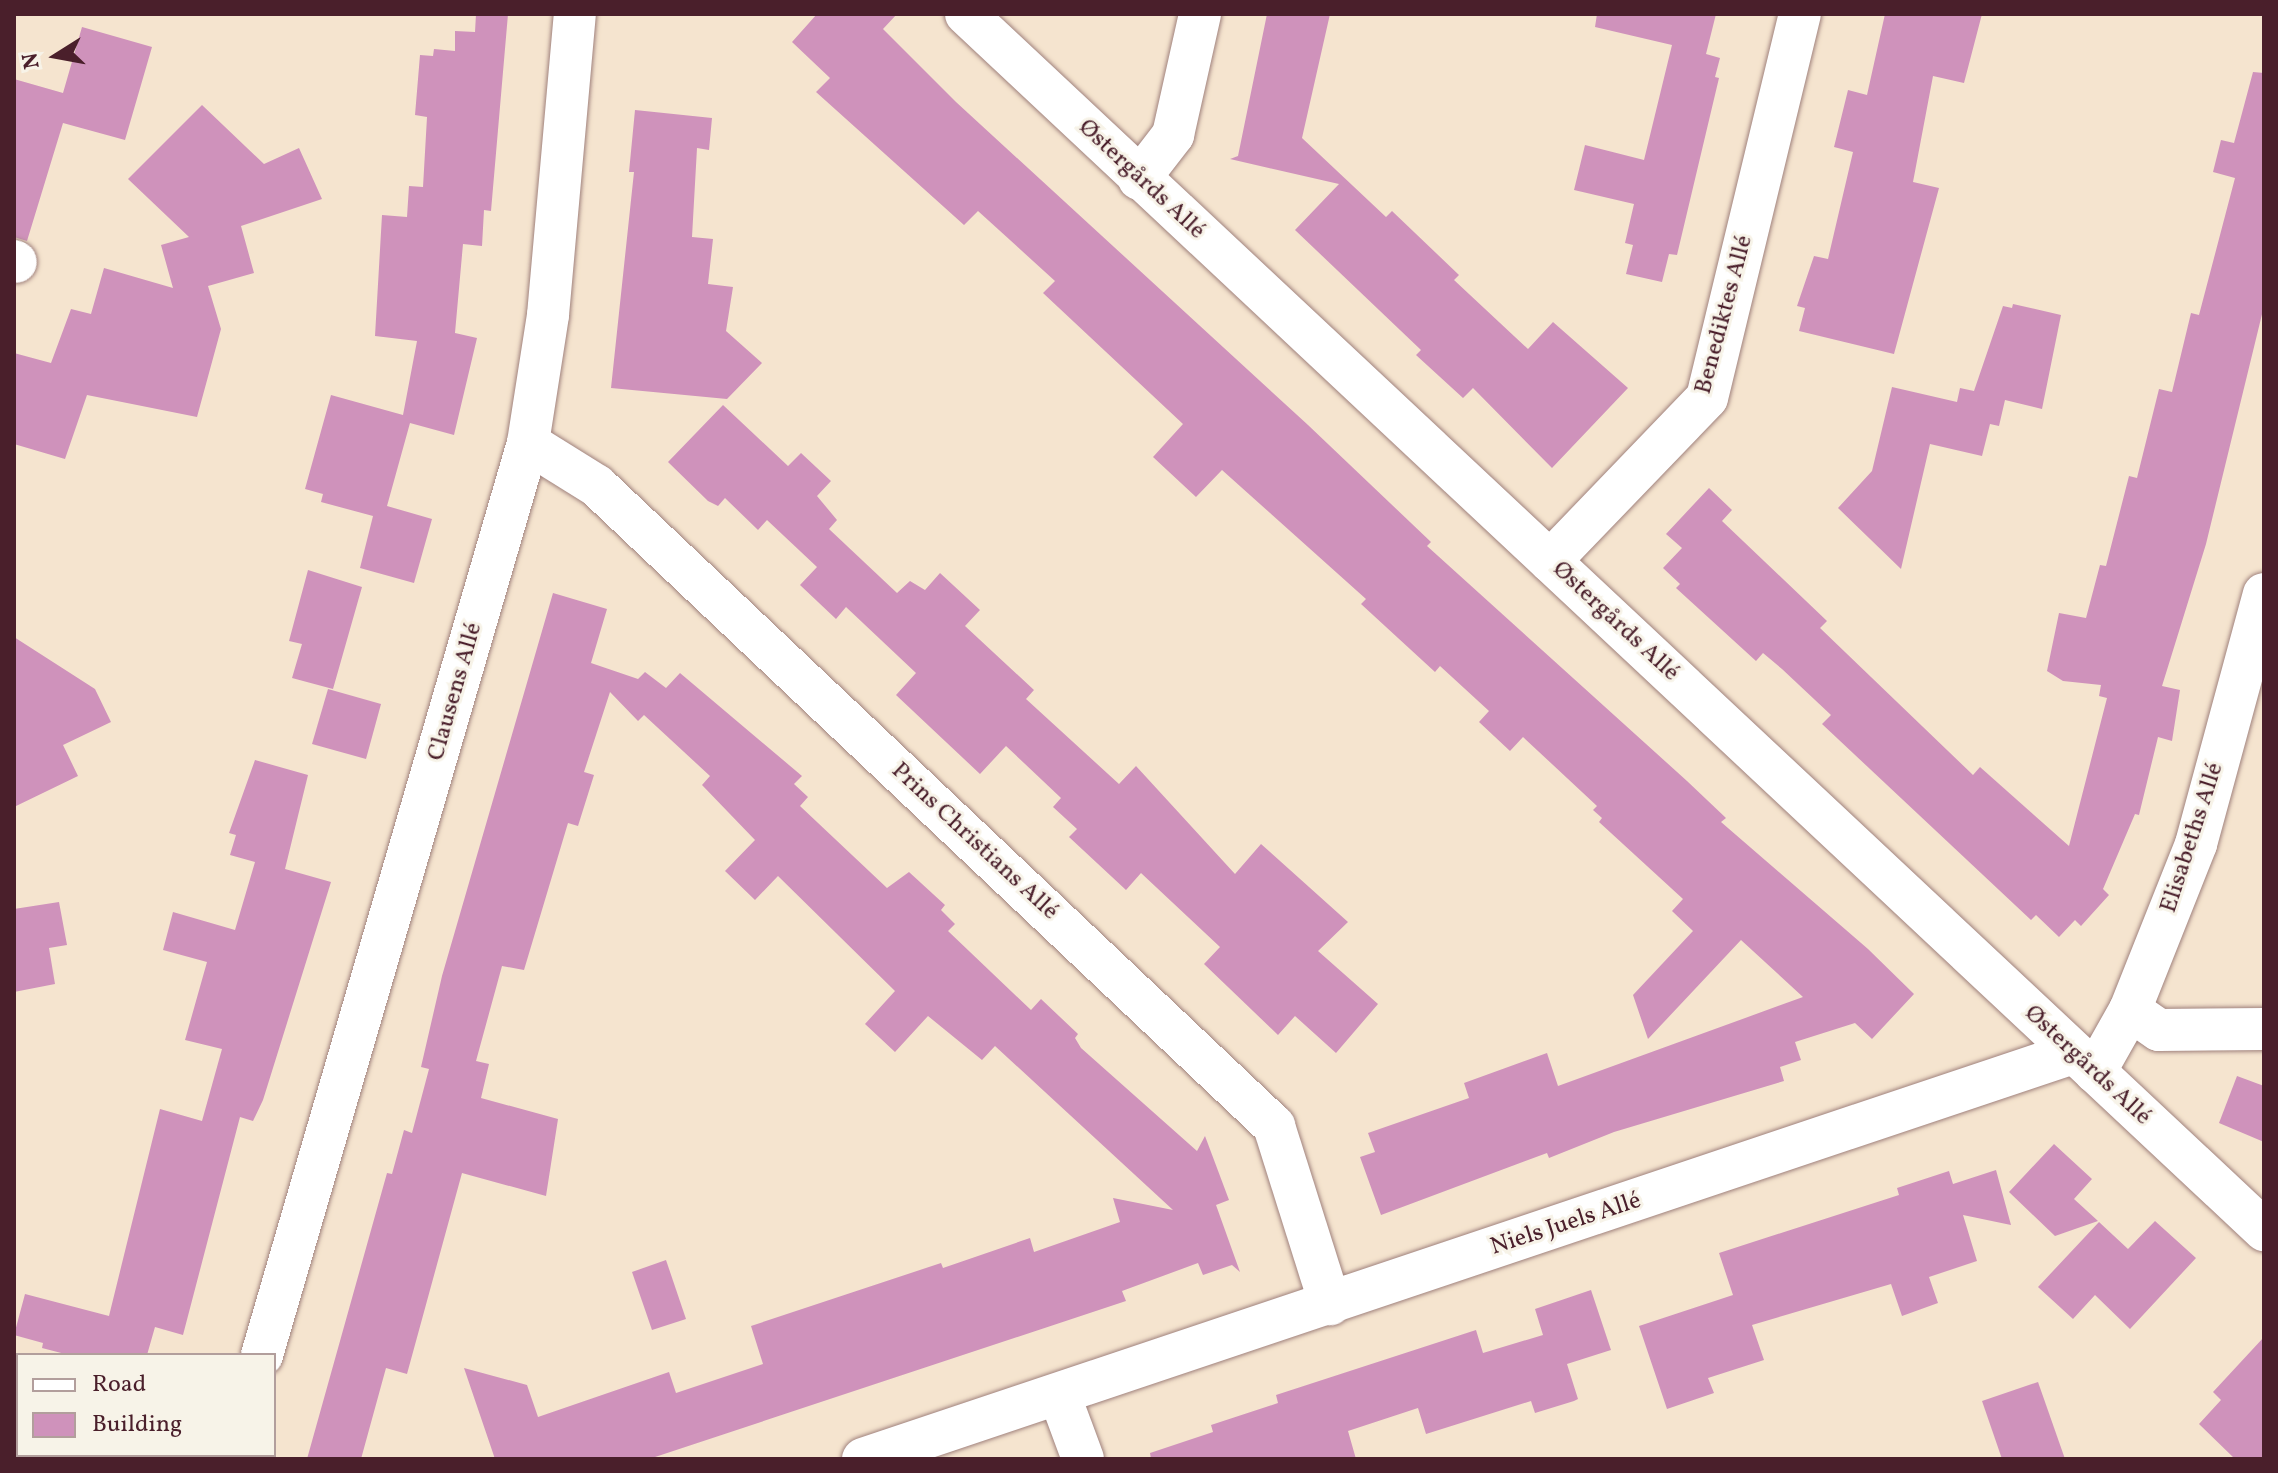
<!DOCTYPE html>
<html>
<head>
<meta charset="utf-8">
<style>
	body { margin:0 }
	#map { position:relative; width:2278px; height:1473px; overflow:hidden; background:#f5e4cf; font-family:Vollkorn,serif }
	div>[style] { position:absolute }
	.building>* { inset:0; background:#cf92bb }
	.roads { filter:drop-shadow(0 0 2px #a0827d) drop-shadow(0 0 2px #a0827d) }
	.minor>* { height:42px; margin:-21px; padding:0 21px; transform-origin:21px; border-radius:21px; background:#fff }
	span { translate:-50% -50%; white-space:nowrap; text-align:center; line-height:1.15; -webkit-text-stroke:6px #f7f3e8; paint-order:stroke }
	.street-label { font-size:24px; color:#4a1f2b }
	.frame { position:absolute; inset:0; border:16px solid #4a1f2b; pointer-events:none }
	.legend { position:absolute; left:16px; top:1353px; width:260px; height:104px; box-sizing:border-box; background:#f7f3e8; border:2px solid #b29e9c; margin:0; padding:10px 14px; list-style:none; font-size:24px; color:#4a1f2b }
	.legend li { display:flex; align-items:center; gap:16px; height:40px }
	.legend b { width:40px; border:2px solid #b29e9c }
	.north { position:absolute; left:16px; top:16px; width:80px; height:80px; -webkit-text-stroke:6px #f7f3e8; paint-order:stroke; rotate:259deg; font-size:22px; font-weight:700; line-height:32px; text-align:center; color:#4a1f2b }
	.north::after { content:''; display:block; margin:auto; width:28px; height:36px; background:#4a1f2b; clip-path:polygon(50% 0,100% 100%,50% 72%,0 100%) }
</style>
</head>
<body>
<div id="map">
	<div class="building">
		<i style="clip-path:polygon(476px 14px,508px 14px,491px 211px,484px 210px,482px 246px,463px 244px,455px 333px,477px 338px,454px 435px,410px 423px,387px 506px,432px 519px,414px 583px,360px 568px,373px 516px,321px 502px,323px 494px,305px 489px,331px 395px,403px 415px,417px 341px,375px 336px,382px 215px,407px 217px,409px 186px,423px 187px,427px 117px,415px 115px,420px 55px,433px 56px,434px 49px,455px 51px,455px 31px,475px 32px)"></i>
		<i style="clip-path:polygon(817px 14px,897px 14px,883px 29px,956px 102px,1308px 425px,1431px 542px,1427px 546px,1687px 781px,1726px 818px,1721px 822px,1868px 949px,1914px 994px,1872px 1039px,1855px 1023px,1795px 1042px,1801px 1060px,1780px 1067px,1784px 1081px,1614px 1132px,1549px 1158px,1547px 1153px,1381px 1215px,1360px 1157px,1375px 1152px,1368px 1133px,1469px 1098px,1464px 1083px,1547px 1053px,1558px 1086px,1803px 997px,1741px 940px,1648px 1039px,1633px 995px,1693px 931px,1672px 911px,1683px 899px,1599px 822px,1602px 818px,1593px 810px,1597px 806px,1523px 737px,1510px 751px,1479px 722px,1489px 711px,1440px 666px,1435px 672px,1361px 604px,1366px 599px,1222px 470px,1196px 497px,1153px 457px,1183px 424px,1043px 293px,1055px 281px,978px 211px,964px 225px,816px 92px,830px 78px,792px 42px)"></i>
		<i style="clip-path:polygon(1267px 14px,1330px 14px,1302px 138px,1386px 217px,1392px 211px,1459px 275px,1454px 280px,1528px 349px,1553px 322px,1628px 388px,1552px 468px,1473px 388px,1463px 398px,1416px 355px,1421px 350px,1295px 230px,1339px 184px,1230px 159px,1238px 156px)"></i>
		<i style="clip-path:polygon(1597px 14px,1716px 14px,1706px 54px,1720px 58px,1715px 77px,1719px 78px,1677px 255px,1669px 254px,1662px 282px,1626px 274px,1633px 245px,1625px 243px,1634px 204px,1574px 190px,1585px 145px,1644px 160px,1672px 45px,1595px 27px)"></i>
		<i style="clip-path:polygon(1885px 14px,1982px 14px,1964px 83px,1933px 76px,1913px 182px,1939px 188px,1894px 354px,1799px 331px,1805px 308px,1797px 306px,1814px 256px,1828px 259px,1853px 152px,1834px 147px,1848px 90px,1867px 95px)"></i>
		<i style="clip-path:polygon(82px 27px,152px 47px,125px 140px,63px 123px,27px 241px,14px 237px,14px 79px,63px 93px)"></i>
		<i style="clip-path:polygon(2253px 72px,2264px 73px,2264px 306px,2206px 544px,2162px 686px,2180px 690px,2172px 741px,2158px 737px,2139px 815px,2135px 814px,2103px 889px,2109px 895px,2081px 926px,2075px 920px,2059px 937px,2036px 915px,2031px 920px,1822px 724px,1831px 715px,1782px 669px,1763px 653px,1756px 661px,1676px 588px,1680px 584px,1663px 568px,1682px 548px,1666px 534px,1709px 488px,1732px 510px,1722px 521px,1827px 621px,1820px 628px,1973px 775px,1980px 767px,2069px 846px,2107px 698px,2099px 696px,2101px 685px,2063px 681px,2047px 671px,2059px 613px,2086px 618px,2100px 565px,2106px 566px,2129px 476px,2137px 478px,2159px 389px,2172px 392px,2191px 313px,2199px 315px,2235px 178px,2213px 172px,2221px 140px,2234px 143px)"></i>
		<i style="clip-path:polygon(202px 105px,264px 164px,299px 148px,322px 199px,241px 226px,254px 273px,208px 286px,221px 329px,197px 417px,87px 395px,65px 459px,14px 444px,14px 353px,51px 363px,71px 309px,91px 314px,104px 268px,173px 288px,161px 245px,189px 237px,128px 179px)"></i>
		<i style="clip-path:polygon(635px 110px,712px 118px,709px 150px,697px 148px,692px 237px,713px 239px,708px 284px,733px 287px,726px 331px,762px 363px,727px 399px,611px 388px,634px 172px,629px 172px)"></i>
		<i style="clip-path:polygon(2013px 304px,2061px 315px,2042px 409px,2005px 400px,1999px 426px,1990px 424px,1982px 456px,1930px 444px,1901px 569px,1838px 508px,1872px 471px,1892px 387px,1957px 402px,1960px 388px,1974px 391px,2003px 306px,2012px 308px)"></i>
		<i style="clip-path:polygon(723px 405px,788px 466px,801px 453px,831px 481px,817px 496px,837px 520px,829px 529px,897px 593px,910px 581px,925px 590px,940px 573px,980px 610px,965px 626px,1034px 690px,1026px 699px,1119px 784px,1136px 766px,1235px 874px,1261px 844px,1348px 922px,1318px 951px,1378px 1004px,1336px 1053px,1295px 1016px,1278px 1035px,1204px 964px,1220px 947px,1141px 873px,1126px 890px,1069px 837px,1077px 829px,1053px 807px,1061px 798px,1006px 746px,980px 774px,896px 695px,916px 673px,846px 607px,836px 619px,800px 585px,817px 567px,767px 520px,758px 530px,725px 498px,718px 506px,708px 501px,668px 462px)"></i>
		<i style="clip-path:polygon(308px 570px,362px 587px,333px 689px,292px 678px,302px 644px,289px 641px)"></i>
		<i style="clip-path:polygon(553px 593px,607px 609px,591px 663px,638px 679px,645px 672px,666px 688px,680px 673px,802px 776px,794px 784px,808px 797px,800px 806px,887px 888px,909px 872px,945px 905px,941px 910px,955px 924px,948px 931px,1031px 1010px,1041px 999px,1078px 1034px,1075px 1038px,1081px 1048px,1197px 1151px,1205px 1136px,1229px 1200px,1216px 1205px,1240px 1272px,1232px 1265px,1203px 1275px,1198px 1263px,1122px 1291px,1126px 1301px,649px 1459px,495px 1459px,464px 1368px,527px 1385px,538px 1417px,669px 1372px,676px 1393px,763px 1364px,751px 1326px,941px 1263px,943px 1268px,1030px 1238px,1034px 1252px,1120px 1222px,1113px 1198px,1173px 1210px,995px 1046px,982px 1060px,928px 1016px,895px 1052px,865px 1024px,895px 991px,778px 876px,755px 900px,725px 871px,755px 840px,702px 785px,710px 776px,644px 715px,638px 721px,610px 692px,584px 772px,594px 775px,578px 826px,568px 823px,524px 970px,502px 966px,476px 1061px,489px 1064px,481px 1098px,558px 1119px,546px 1196px,462px 1173px,407px 1374px,386px 1368px,361px 1459px,307px 1459px,387px 1173px,392px 1174px,404px 1130px,412px 1133px,429px 1069px,421px 1067px,442px 976px)"></i>
		<i style="clip-path:polygon(14px 637px,95px 689px,111px 722px,63px 745px,78px 776px,14px 807px)"></i>
		<i style="clip-path:polygon(328px 689px,381px 704px,366px 759px,312px 744px)"></i>
		<i style="clip-path:polygon(255px 760px,308px 775px,285px 869px,331px 882px,263px 1100px,253px 1121px,240px 1117px,183px 1335px,155px 1327px,147px 1355px,69px 1355px,42px 1348px,43px 1343px,14px 1335px,25px 1294px,109px 1316px,160px 1109px,202px 1121px,222px 1049px,185px 1040px,207px 962px,163px 950px,173px 912px,235px 930px,255px 862px,230px 855px,236px 835px,229px 833px)"></i>
		<i style="clip-path:polygon(59px 902px,67px 945px,49px 948px,55px 984px,14px 992px,14px 909px)"></i>
		<i style="clip-path:polygon(2237px 1076px,2264px 1086px,2264px 1142px,2219px 1123px)"></i>
		<i style="clip-path:polygon(2054px 1144px,2092px 1179px,2074px 1199px,2098px 1221px,2055px 1236px,2009px 1192px)"></i>
		<i style="clip-path:polygon(1996px 1170px,2011px 1225px,1963px 1215px,1977px 1261px,1929px 1277px,1938px 1303px,1902px 1316px,1891px 1284px,1752px 1325px,1764px 1360px,1708px 1378px,1714px 1393px,1667px 1409px,1639px 1326px,1733px 1295px,1719px 1253px,1899px 1195px,1897px 1188px,1949px 1171px,1953px 1184px)"></i>
		<i style="clip-path:polygon(2155px 1221px,2196px 1258px,2130px 1329px,2095px 1295px,2073px 1319px,2038px 1287px,2099px 1222px,2128px 1249px)"></i>
		<i style="clip-path:polygon(666px 1260px,686px 1319px,652px 1330px,632px 1272px)"></i>
		<i style="clip-path:polygon(1591px 1290px,1611px 1350px,1567px 1364px,1578px 1399px,1574px 1401px,1535px 1413px,1531px 1401px,1426px 1434px,1418px 1408px,1348px 1431px,1356px 1459px,1151px 1459px,1150px 1453px,1213px 1432px,1211px 1425px,1278px 1403px,1276px 1395px,1476px 1330px,1483px 1353px,1543px 1335px,1535px 1309px)"></i>
		<i style="clip-path:polygon(2264px 1337px,2264px 1459px,2235px 1459px,2199px 1424px,2221px 1400px,2213px 1392px)"></i>
		<i style="clip-path:polygon(2038px 1382px,2065px 1459px,2002px 1459px,1982px 1401px)"></i>
	</div>
	<div class="roads">
		<div class="minor">
			<i style="left:966px;top:14px;width:1779px;rotate:43.13deg"></i>
			<i style="left:1139px;top:179px;width:56px;rotate:-52.3deg"></i>
			<i style="left:1173px;top:135px;width:124px;rotate:-77.4deg"></i>
			<i style="left:14px;top:261px;width:2px;rotate:27deg"></i>
			<i style="left:528px;top:443px;width:81px;rotate:31.9deg"></i>
			<i style="left:597px;top:486px;width:932px;rotate:43.39deg"></i>
			<i style="left:1274px;top:1126px;width:187px;rotate:72.5deg"></i>
			<i style="left:1550px;top:561px;width:226px;rotate:-46.1deg"></i>
			<i style="left:1707px;top:398px;width:395px;rotate:-76.4deg"></i>
			<i style="left:2130px;top:1010px;width:35px;rotate:35deg"></i>
			<i style="left:2159px;top:1030px;width:105px;rotate:-0.5deg"></i>
			<i style="left:2095px;top:1072px;width:71px;rotate:-60.6deg"></i>
			<i style="left:2130px;top:1010px;width:179px;rotate:-68.3deg"></i>
			<i style="left:2196px;top:844px;width:259px;rotate:-74.8deg"></i>
			<i style="left:262px;top:1355px;width:950px;rotate:-73.74deg"></i>
			<i style="left:528px;top:443px;width:130px;rotate:-81.1deg"></i>
			<i style="left:548px;top:315px;width:302px;rotate:-84.9deg"></i>
			<i style="left:1059px;top:1394px;width:69px;rotate:69.7deg"></i>
			<i style="left:14px;top:1406px;width:4px;rotate:14deg"></i>
			<i style="left:187px;top:1455px;width:15px;rotate:16deg"></i>
			<i style="left:232px;top:1459px;width:4px;rotate:-76deg"></i>
			<i style="left:863px;top:1459px;width:1276px;rotate:-18.55deg"></i>
		</div>
	</div>
	<div class="street-label">
		<span style="left:1141px;top:180px;rotate:43deg">Østergårds Allé</span>
		<span style="left:1725px;top:315px;rotate:-75deg">Benediktes Allé</span>
		<span style="left:1615px;top:622px;rotate:43deg">Østergårds Allé</span>
		<span style="left:456px;top:692px;rotate:-74deg">Clausens Allé</span>
		<span style="left:2193px;top:838px;rotate:-72deg">Elisabeths Allé</span>
		<span style="left:974px;top:842px;rotate:43deg">Prins Christians Allé</span>
		<span style="left:2087px;top:1066px;rotate:43deg">Østergårds Allé</span>
		<span style="left:1566px;top:1225px;rotate:-18deg">Niels Juels Allé</span>
	</div>
	<div class="frame"></div>
	<ul class="legend">
	<li><b style="height:10px;background:#fff"></b>Road</li>
	<li><b style="height:22px;background:#cf92bb"></b>Building</li>
	</ul>
	<div class="north">N</div>
</div>
</body>
</html>
